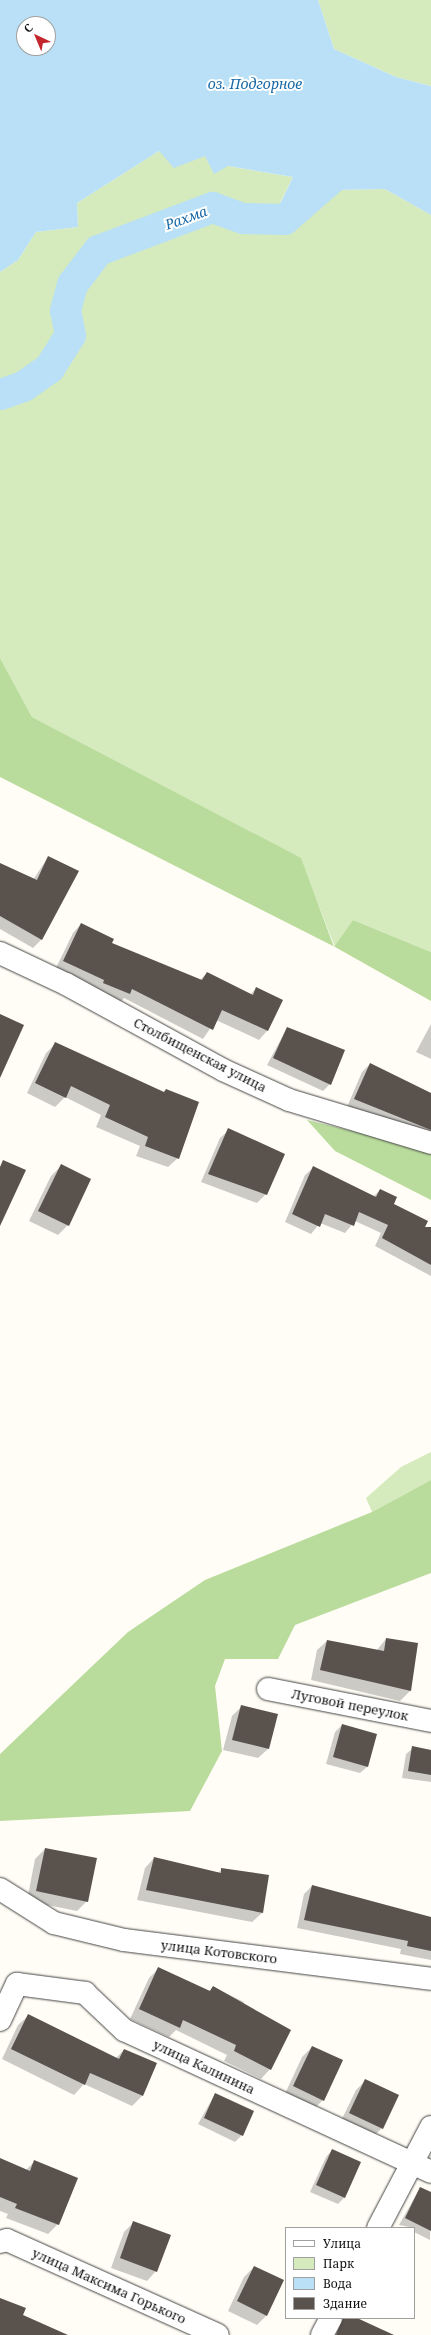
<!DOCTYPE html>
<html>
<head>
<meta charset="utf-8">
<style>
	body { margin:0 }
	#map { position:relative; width:431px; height:2335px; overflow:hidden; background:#fffdf5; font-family:"Noto Serif",serif }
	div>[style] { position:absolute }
	.green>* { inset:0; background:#d5ebbd }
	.forest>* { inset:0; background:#b9dc9c }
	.water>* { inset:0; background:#b9e0f7 }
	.shadow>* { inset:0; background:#0003 }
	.river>* { height:31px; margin:-15.5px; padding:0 15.5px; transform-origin:15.5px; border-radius:15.5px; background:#b9e0f7 }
	.building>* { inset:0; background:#5a524d }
	.roads { filter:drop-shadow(0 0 1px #444) drop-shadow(0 0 1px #444) }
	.minor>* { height:22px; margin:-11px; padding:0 11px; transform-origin:11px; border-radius:11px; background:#fff }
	span { translate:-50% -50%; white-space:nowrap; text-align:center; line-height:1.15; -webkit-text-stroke:4px #fff; paint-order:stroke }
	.street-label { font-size:13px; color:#111 }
	.water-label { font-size:14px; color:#1768a6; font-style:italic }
	.legend { position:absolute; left:285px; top:2227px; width:130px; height:92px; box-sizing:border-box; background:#fff; border:1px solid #a0a0a0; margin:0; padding:5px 7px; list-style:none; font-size:12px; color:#111 }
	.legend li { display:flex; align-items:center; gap:8px; height:20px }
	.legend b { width:20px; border:1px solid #a0a0a0 }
	.north { position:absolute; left:16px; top:16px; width:40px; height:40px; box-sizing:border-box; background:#fff; border:1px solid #a0a0a0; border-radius:50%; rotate:316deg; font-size:11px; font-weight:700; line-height:16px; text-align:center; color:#111 }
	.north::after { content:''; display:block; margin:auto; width:14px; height:18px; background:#c4262e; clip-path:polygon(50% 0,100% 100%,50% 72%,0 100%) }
</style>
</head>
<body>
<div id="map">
	<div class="green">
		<i style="clip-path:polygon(318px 0,431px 0,431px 86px,396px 77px,334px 49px)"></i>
		<i style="clip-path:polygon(159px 151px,205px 156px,228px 166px,293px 177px,277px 209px,337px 190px,385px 189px,431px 215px,431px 952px,353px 920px,335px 947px,300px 858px,32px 717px,0 658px,0 272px,18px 260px,36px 232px,78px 227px,77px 203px)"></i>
		<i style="clip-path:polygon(431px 1452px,431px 1480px,372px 1512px,366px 1498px,401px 1467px)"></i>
	</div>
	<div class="forest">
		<i style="clip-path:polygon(0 658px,32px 717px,301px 858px,334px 947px,353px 920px,431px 952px,431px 1001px,335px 947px,0 777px)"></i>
		<i style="clip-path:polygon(307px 1120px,431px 1150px,431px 1200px,335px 1151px)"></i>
		<i style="clip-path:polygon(431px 1480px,431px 1573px,295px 1625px,278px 1659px,225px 1659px,215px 1686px,222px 1751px,190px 1811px,0 1821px,0 1754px,128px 1632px,205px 1580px,372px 1512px)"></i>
	</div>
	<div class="water">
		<i style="clip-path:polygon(evenodd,0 0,318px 0,334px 49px,396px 77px,431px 86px,431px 215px,385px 189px,337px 190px,277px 210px,293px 177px,228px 166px,214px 174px,205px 156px,174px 168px,159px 151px,77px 203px,78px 227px,36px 232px,18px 260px,0 272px,0 0,24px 24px,48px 24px,48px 48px,24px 48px,24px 24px)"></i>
	</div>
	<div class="shadow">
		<i style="clip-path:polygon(48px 857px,41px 940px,33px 948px,0 929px,0 864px,33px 880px)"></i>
		<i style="clip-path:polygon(81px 924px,111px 943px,200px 980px,207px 973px,250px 995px,256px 988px,282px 1000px,267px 1031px,259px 1040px,216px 1020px,203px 1039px,124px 998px,120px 1003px,55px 970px,73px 933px)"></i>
		<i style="clip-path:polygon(431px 1024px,431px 1059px,416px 1052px)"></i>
		<i style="clip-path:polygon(287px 1028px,330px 1084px,323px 1091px,267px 1065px)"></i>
		<i style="clip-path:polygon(56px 1043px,178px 1158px,168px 1167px,136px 1156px,140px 1146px,96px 1127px,101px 1115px,65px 1097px,55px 1107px,27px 1093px,46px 1053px)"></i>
		<i style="clip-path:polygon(370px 1064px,431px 1094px,431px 1142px,347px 1107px,362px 1072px)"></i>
		<i style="clip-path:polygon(229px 1130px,266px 1194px,257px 1203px,201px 1182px,220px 1138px)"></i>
		<i style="clip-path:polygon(61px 1166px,68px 1225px,58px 1235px,29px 1221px,51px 1176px)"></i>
		<i style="clip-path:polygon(313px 1168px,373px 1197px,380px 1190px,392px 1205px,431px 1232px,431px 1276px,375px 1246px,381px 1233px,355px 1221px,345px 1233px,320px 1223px,311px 1234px,285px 1222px,305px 1175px)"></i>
		<i style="clip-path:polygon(386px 1639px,416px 1644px,410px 1691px,400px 1701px,311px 1680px,317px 1650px,327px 1641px,376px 1651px)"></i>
		<i style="clip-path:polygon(242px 1706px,268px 1749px,258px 1758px,223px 1750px,232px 1716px)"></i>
		<i style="clip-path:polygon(342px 1725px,367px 1767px,360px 1773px,326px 1764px,335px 1732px)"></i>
		<i style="clip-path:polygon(413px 1748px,431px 1750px,431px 1782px,402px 1778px,406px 1754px)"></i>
		<i style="clip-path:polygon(45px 1849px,87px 1901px,77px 1911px,27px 1901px,35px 1859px)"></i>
		<i style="clip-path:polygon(154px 1858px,218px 1873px,222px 1869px,262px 1913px,252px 1922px,137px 1900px,145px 1868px)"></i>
		<i style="clip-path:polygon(312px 1886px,431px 1918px,431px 1960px,400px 1954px,401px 1949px,297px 1928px,304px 1894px)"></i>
		<i style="clip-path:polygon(158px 1969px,208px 1992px,213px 1987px,244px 2002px,242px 2006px,270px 2069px,261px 2079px,224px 2061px,227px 2055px,176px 2030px,169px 2037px,130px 2019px,149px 1978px)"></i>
		<i style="clip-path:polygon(28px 2016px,116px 2058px,124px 2050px,142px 2096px,132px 2106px,84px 2084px,74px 2095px,2px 2059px,18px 2025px)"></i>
		<i style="clip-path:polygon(312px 2047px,323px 2100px,313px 2110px,284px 2096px,302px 2057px)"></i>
		<i style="clip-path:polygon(366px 2080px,382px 2128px,372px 2138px,340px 2123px,356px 2090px)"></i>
		<i style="clip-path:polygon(215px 2094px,242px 2135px,235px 2142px,198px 2124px)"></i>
		<i style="clip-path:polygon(332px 2150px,344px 2198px,338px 2204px,310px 2192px,326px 2157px)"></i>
		<i style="clip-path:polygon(0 2159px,26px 2170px,34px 2162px,58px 2224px,48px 2234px,6px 2218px,8px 2214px,0 2211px)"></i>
		<i style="clip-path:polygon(420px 2188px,431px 2193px,430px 2240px,414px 2232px,414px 2228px,399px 2225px)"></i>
		<i style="clip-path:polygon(134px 2222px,156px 2271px,147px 2281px,111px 2268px,124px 2232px)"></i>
		<i style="clip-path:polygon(254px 2267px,267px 2315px,257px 2325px,228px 2311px,244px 2277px)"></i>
		<i style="clip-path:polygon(341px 2318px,349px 2318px,374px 2335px,332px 2335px)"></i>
	</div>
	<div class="river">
		<i style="left:0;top:394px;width:24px;rotate:-19deg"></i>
		<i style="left:23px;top:386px;width:32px;rotate:-35deg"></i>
		<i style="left:49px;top:368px;width:39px;rotate:-58deg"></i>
		<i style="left:70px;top:335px;width:25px;rotate:-101deg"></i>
		<i style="left:65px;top:310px;width:27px;rotate:-75deg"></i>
		<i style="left:72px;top:284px;width:43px;rotate:-52.6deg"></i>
		<i style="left:98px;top:250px;width:122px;rotate:-20.7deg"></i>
		<i style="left:212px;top:207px;width:33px;rotate:20deg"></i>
		<i style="left:243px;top:218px;width:41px;rotate:1.4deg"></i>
		<i style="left:284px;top:219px;width:70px;rotate:-41deg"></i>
	</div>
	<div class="building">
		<i style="clip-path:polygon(48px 856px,79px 871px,42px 940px,0 916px,0 863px,37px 880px)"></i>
		<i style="clip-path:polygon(81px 923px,114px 939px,112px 943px,202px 980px,207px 972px,253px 995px,256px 987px,283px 1000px,268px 1031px,222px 1010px,213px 1030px,132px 989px,130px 994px,103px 983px,104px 980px,63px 961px)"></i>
		<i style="clip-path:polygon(0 1014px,24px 1025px,0 1078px)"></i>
		<i style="clip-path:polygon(287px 1027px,345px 1050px,331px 1085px,273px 1058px)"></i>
		<i style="clip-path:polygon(55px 1042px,164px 1092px,166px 1089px,199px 1102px,179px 1159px,145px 1146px,148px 1137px,105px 1117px,110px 1105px,71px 1086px,66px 1098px,35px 1083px)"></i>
		<i style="clip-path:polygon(370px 1063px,431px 1093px,431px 1130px,354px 1099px)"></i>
		<i style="clip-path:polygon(228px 1128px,285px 1154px,267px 1195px,208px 1174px)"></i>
		<i style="clip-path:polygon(3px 1160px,26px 1170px,0 1226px,0 1167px)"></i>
		<i style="clip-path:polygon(61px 1164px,91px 1179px,69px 1226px,38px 1211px)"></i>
		<i style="clip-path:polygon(313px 1166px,376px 1197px,380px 1189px,397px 1197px,394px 1204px,428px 1221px,425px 1227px,431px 1227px,431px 1265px,382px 1238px,388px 1225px,359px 1212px,354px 1226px,325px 1214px,320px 1227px,292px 1214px)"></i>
		<i style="clip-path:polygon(386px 1638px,418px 1643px,411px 1691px,320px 1670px,327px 1640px,384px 1651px)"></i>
		<i style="clip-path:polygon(241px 1705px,278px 1714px,269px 1749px,232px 1740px)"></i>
		<i style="clip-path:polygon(342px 1724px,377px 1734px,368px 1767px,333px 1757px)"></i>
		<i style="clip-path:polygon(412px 1746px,431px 1750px,431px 1775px,408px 1771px)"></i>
		<i style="clip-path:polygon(45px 1848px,97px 1858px,88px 1902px,36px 1891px)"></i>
		<i style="clip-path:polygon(154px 1857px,221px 1873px,221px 1868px,269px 1875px,263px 1913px,146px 1890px)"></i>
		<i style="clip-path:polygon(312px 1885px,431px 1917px,431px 1951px,407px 1946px,408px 1941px,304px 1920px)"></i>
		<i style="clip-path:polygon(158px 1967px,210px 1991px,213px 1986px,291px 2030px,271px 2070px,234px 2051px,236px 2045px,183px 2020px,180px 2028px,139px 2009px)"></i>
		<i style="clip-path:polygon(28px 2014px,119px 2059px,124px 2049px,157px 2063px,143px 2096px,90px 2073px,85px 2085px,11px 2049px)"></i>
		<i style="clip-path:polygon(312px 2046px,343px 2060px,324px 2101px,293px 2086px)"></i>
		<i style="clip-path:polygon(365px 2079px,399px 2095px,383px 2129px,349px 2113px)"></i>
		<i style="clip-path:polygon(215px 2093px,254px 2111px,243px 2136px,204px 2118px)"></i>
		<i style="clip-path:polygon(332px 2149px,361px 2162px,345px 2198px,316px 2185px)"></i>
		<i style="clip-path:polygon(0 2158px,30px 2171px,34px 2160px,78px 2178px,59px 2225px,15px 2208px,17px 2204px,0 2197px)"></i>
		<i style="clip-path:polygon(420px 2187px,431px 2192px,431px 2231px,405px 2218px)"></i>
		<i style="clip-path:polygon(133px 2221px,171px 2235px,157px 2272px,120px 2258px)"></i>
		<i style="clip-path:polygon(254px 2266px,284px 2280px,267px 2316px,237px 2301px)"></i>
		<i style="clip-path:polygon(0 2298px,26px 2308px,23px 2315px,68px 2335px,0 2335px)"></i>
		<i style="clip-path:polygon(343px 2318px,357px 2318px,394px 2335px,336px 2335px)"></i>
	</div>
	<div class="roads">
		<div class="minor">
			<i style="left:0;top:953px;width:73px;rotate:25.2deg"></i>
			<i style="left:66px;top:984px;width:179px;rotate:28.7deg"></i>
			<i style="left:223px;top:1070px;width:72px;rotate:24.4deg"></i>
			<i style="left:289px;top:1100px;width:148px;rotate:16.8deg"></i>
			<i style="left:268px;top:1689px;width:166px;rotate:11.1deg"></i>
			<i style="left:0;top:1889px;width:64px;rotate:32.2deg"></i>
			<i style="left:54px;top:1923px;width:72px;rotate:13.7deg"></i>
			<i style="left:124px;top:1940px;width:309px;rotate:7.2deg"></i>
			<i style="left:0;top:2020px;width:40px;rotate:-65deg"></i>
			<i style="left:17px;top:1984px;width:69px;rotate:7.5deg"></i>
			<i style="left:85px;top:1993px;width:54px;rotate:43.5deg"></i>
			<i style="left:124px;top:2030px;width:338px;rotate:24.8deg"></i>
			<i style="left:378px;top:2228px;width:114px;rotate:-62.3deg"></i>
			<i style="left:0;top:2242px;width:7px;rotate:-16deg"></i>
			<i style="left:7px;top:2240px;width:231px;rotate:24.2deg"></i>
			<i style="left:322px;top:2335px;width:19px;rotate:-62deg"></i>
		</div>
	</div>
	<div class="street-label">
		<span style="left:200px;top:1055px;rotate:27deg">Столбищенская улица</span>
		<span style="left:350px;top:1705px;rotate:11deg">Луговой переулок</span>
		<span style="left:219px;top:1952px;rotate:7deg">улица Котовского</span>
		<span style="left:204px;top:2067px;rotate:25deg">улица Калинина</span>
		<span style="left:109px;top:2286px;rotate:24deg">улица Максима Горького</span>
	</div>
	<div class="water-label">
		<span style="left:255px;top:84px">оз. Подгорное</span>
		<span style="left:186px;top:218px;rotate:-20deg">Рахма</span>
	</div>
	<ul class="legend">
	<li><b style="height:5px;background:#fff"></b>Улица</li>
	<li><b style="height:11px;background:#d5ebbd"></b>Парк</li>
	<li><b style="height:11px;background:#b9e0f7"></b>Вода</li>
	<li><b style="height:11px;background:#5a524d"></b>Здание</li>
	</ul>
	<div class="north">С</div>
</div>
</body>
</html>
